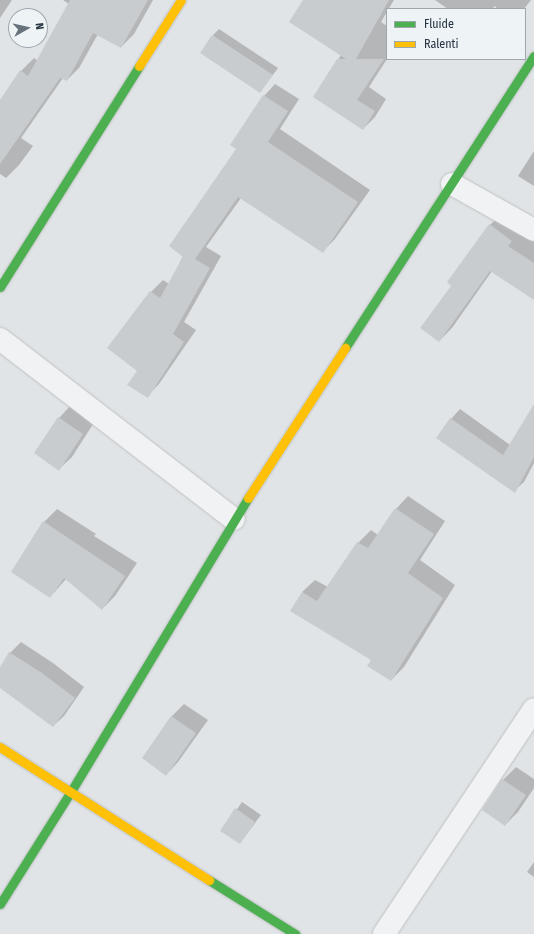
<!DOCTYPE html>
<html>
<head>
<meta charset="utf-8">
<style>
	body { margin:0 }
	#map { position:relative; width:534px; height:934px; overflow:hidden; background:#e1e4e6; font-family:"Fira Sans Condensed",sans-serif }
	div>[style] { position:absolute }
	.shadow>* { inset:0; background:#0003 }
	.building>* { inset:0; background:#c9ccce }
	.roads { filter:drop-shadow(0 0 1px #bfc2c4) drop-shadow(0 0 1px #bfc2c4) }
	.street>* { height:22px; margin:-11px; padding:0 11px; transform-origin:11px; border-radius:11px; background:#f0f2f3 }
	.fast>* { height:9px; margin:-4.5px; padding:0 4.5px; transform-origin:4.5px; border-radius:4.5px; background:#4caf50 }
	.slow>* { height:9px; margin:-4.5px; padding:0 4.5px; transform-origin:4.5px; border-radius:4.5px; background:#ffc107 }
	span { translate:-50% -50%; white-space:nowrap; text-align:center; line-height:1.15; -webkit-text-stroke:3.5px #eef3f6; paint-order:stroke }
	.legend { position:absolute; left:386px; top:8px; width:140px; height:52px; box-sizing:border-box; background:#eef3f6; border:1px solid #9ea7ae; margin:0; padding:5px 7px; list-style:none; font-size:12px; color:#263441 }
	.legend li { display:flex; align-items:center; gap:8px; height:20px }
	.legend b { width:20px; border:1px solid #9ea7ae }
	.north { position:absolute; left:8px; top:8px; width:40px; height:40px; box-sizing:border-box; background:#eef3f6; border:1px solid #9ea7ae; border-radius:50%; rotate:82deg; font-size:11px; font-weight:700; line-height:16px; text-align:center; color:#263441 }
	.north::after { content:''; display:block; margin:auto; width:14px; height:18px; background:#67727b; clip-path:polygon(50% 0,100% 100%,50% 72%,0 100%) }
</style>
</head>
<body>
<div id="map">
	<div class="shadow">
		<i style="clip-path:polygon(0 0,12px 0,0 18px)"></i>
		<i style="clip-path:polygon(63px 0,153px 0,134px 34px,121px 47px,98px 34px,79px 68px,67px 80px,63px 78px,21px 138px,33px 146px,19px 165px,6px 178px,0 174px,0 102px,21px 71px,34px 58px,38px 61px,69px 4px)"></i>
		<i style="clip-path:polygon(305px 0,394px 0,381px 22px,387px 26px,387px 59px,369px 87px,386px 99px,375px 117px,363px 129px,314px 97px,341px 55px)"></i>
		<i style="clip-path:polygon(435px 0,531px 0,524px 9px,495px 9px,496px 7px,495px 6px,492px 9px,448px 9px)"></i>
		<i style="clip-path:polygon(219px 29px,278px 68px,260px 92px,213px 35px)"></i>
		<i style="clip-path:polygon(275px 84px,299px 99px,280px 129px,370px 190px,335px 239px,323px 251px,241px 198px,206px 247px,221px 256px,184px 322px,196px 330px,159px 384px,147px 396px,138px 370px,109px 348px,151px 292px,163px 280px,169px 284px,264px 96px)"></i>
		<i style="clip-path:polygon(534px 151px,534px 186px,518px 176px)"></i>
		<i style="clip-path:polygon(503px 212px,520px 233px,534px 242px,534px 299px,492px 271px,452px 328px,439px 341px,452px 285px,490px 225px)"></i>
		<i style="clip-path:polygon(71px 405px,95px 421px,72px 457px,59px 469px,59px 418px)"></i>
		<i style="clip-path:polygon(534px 406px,534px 463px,524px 482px,514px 491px,451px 419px,460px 409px,510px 445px)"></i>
		<i style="clip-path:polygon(408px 496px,445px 521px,420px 560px,455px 585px,404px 667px,391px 680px,302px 592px,315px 580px,328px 587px,358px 543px,371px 530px,378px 535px,396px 509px)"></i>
		<i style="clip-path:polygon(57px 509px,96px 534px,94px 536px,137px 563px,115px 596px,102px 609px,66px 579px,50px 597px,12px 571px,44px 522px)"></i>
		<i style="clip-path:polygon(21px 642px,53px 663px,84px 687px,64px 716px,53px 726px,0 687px,0 668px,10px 653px)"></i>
		<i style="clip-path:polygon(184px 704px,208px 720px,178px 762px,166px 775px,143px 758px,172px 716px)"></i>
		<i style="clip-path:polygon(516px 767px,534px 779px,534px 788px,518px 812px,505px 825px,503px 780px)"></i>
		<i style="clip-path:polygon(242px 802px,261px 815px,240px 843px,222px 831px)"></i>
		<i style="clip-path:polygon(534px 862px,534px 877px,527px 872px)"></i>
	</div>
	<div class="building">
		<i style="clip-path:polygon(70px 0,148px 0,121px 48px,93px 33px,67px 81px,60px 78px,0 164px,0 100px,20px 70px,28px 76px)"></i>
		<i style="clip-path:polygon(303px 0,389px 0,356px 59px,384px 59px,357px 100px,375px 111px,363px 130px,313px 97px,337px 59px,346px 59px,289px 22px)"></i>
		<i style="clip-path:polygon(212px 35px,273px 75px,260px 93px,200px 53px)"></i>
		<i style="clip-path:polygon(263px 95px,288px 111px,268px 142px,358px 202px,323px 253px,238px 197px,195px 259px,210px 268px,173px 334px,184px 342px,148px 398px,127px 385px,137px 371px,107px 348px,150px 291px,160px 298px,183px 257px,169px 246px,236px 149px,230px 145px)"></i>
		<i style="clip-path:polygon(489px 224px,512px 241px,508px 246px,534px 263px,534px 300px,490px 271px,439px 342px,420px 328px,451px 286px,447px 282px)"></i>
		<i style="clip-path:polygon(534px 404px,534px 457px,515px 493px,436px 438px,450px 418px,503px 455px)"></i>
		<i style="clip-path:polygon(58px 417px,83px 434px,59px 471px,34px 453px)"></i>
		<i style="clip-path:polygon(395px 508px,434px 534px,408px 573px,443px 598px,391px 681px,367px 666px,371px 660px,290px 611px,302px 592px,317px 601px,357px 542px,368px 548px)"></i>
		<i style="clip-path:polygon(43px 521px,125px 576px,102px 610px,64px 578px,50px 598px,11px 572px)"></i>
		<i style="clip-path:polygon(9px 652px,42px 673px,75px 698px,53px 727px,0 688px,0 667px)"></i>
		<i style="clip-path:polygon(171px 716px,196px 733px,166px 776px,142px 758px)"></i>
		<i style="clip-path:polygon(502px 779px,526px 795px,505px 826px,482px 810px)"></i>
		<i style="clip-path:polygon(235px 808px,255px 822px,240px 844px,220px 831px)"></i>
	</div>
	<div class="roads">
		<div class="street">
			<i style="left:452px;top:184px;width:94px;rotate:29.3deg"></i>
			<i style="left:0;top:339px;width:295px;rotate:37.6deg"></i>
			<i style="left:384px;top:934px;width:270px;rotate:-56.3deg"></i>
		</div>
		<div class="fast">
			<i style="left:0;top:287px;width:261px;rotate:-57.8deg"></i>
			<i style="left:345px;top:348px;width:348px;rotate:-57.1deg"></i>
			<i style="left:209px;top:880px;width:102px;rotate:32.1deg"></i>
			<i style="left:0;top:904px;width:131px;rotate:-57.8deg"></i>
			<i style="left:70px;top:793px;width:345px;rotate:-58.9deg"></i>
		</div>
		<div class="slow">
			<i style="left:139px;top:66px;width:78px;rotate:-57.5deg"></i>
			<i style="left:248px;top:498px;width:179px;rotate:-57.1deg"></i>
			<i style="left:0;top:747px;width:248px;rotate:32.5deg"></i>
		</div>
	</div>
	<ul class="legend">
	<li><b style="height:5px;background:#4caf50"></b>Fluide</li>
	<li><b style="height:5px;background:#ffc107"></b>Ralenti</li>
	</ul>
	<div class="north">N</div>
</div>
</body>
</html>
